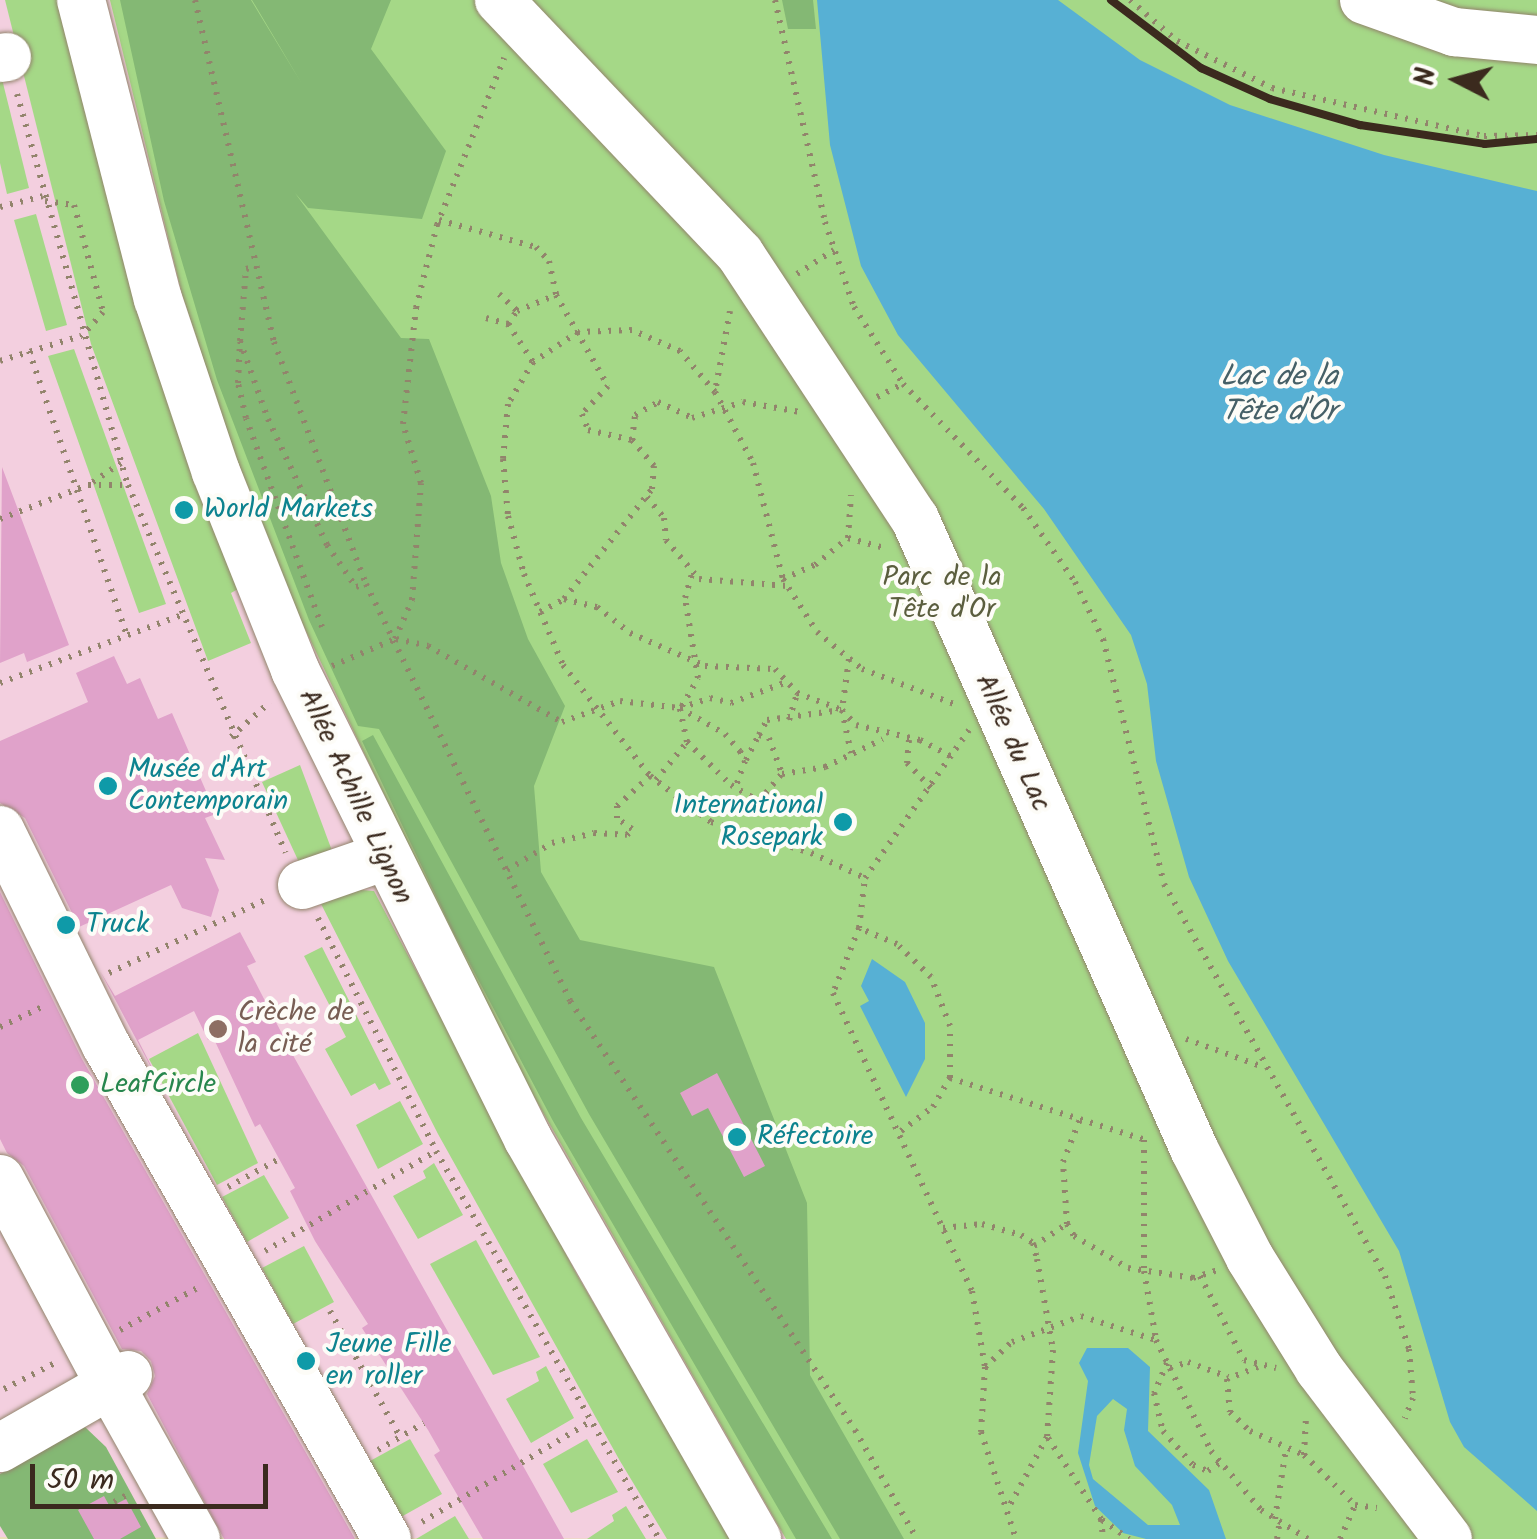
<!DOCTYPE html>
<html>
<head>
<meta charset="utf-8">
<style>
	body { margin:0 }
	#map { position:relative; width:1537px; height:1539px; overflow:hidden; background:#eadeba; font-family:Kalam,sans-serif }
	div>[style] { position:absolute }
	.built>* { inset:0; background:#f3cfdf }
	.green>* { inset:0; background:#a5d887 }
	.forest>* { inset:0; background:#84b874 }
	.water>* { inset:0; background:#57b0d4 }
	.building>* { inset:0; background:#e0a2ca }
	.path>* { height:6px; margin-top:-3px; transform-origin:0; background:repeating-linear-gradient(90deg,#92846c 0 2.5px,transparent 0 10.5px) }
	.roads { filter:drop-shadow(0 0 2px #92846c) drop-shadow(0 0 2px #92846c) }
	.minor>* { height:48px; margin:-24px; padding:0 24px; transform-origin:24px; border-radius:24px; background:#fff }
	.rail>* { height:8px; margin:-4px; padding:0 4px; transform-origin:4px; border-radius:4px; background:#3b2a1e }
	.dots>* { width:28px; height:28px; translate:-50% -50%; box-sizing:border-box; border:5px solid #fdfcf7; border-radius:50% }
	span { translate:-50% -50%; white-space:nowrap; text-align:center; line-height:1.15; -webkit-text-stroke:8px #fdfcf7; paint-order:stroke }
	.culture-label { font-size:28px; color:#0d838f }
	.left { translate:0 -50%; text-align:left }
	.right { translate:-100% -50%; text-align:right }
	.park-label { font-size:28px; color:#5b5e3e }
	.street-label { font-size:28px; color:#3b2a1e }
	.education-label { font-size:28px; color:#785e54 }
	.leisure-label { font-size:28px; color:#27864d }
	.water-label { font-size:30px; color:#466067; font-style:italic }
	.north { position:absolute; left:1407px; top:30px; width:100px; height:100px; -webkit-text-stroke:8px #fdfcf7; paint-order:stroke; rotate:276deg; font-size:28px; font-weight:700; line-height:40px; text-align:center; color:#3b2a1e }
	.north::after { content:''; display:block; margin:auto; width:35px; height:45px; background:#3b2a1e; clip-path:polygon(50% 0,100% 100%,50% 72%,0 100%) }
	.scale { position:absolute; left:30px; top:1464px; width:238px; height:45px; box-sizing:border-box; border:5px solid #3b2a1e; border-top:0; padding-left:12px; font-size:30px; line-height:35px; white-space:nowrap; color:#3b2a1e; -webkit-text-stroke:8px #fdfcf7; paint-order:stroke }
</style>
</head>
<body>
<div id="map">
	<div class="built">
		<i style="clip-path:polygon(0 0,110px 0,182px 294px,231px 445px,297px 612px,496px 1030px,786px 1539px,0 1537px)"></i>
	</div>
	<div class="green">
		<i style="clip-path:polygon(5px 0,60px 0,133px 296px,238px 589px,231px 593px,251px 643px,208px 661px,91px 344px)"></i>
		<i style="clip-path:polygon(110px 0,1537px 0,1537px 1539px,786px 1539px,496px 1030px,297px 612px,231px 445px,182px 294px)"></i>
		<i style="clip-path:polygon(0 71px,29px 188px,7px 194px,0 163px)"></i>
		<i style="clip-path:polygon(36px 214px,67px 325px,46px 331px,14px 220px)"></i>
		<i style="clip-path:polygon(74px 349px,166px 604px,139px 613px,48px 356px)"></i>
		<i style="clip-path:polygon(300px 765px,334px 856px,303px 871px,262px 782px)"></i>
		<i style="clip-path:polygon(350px 889px,374px 891px,577px 1275px,732px 1539px,667px 1539px,620px 1461px,438px 1134px,318px 898px)"></i>
		<i style="clip-path:polygon(322px 947px,391px 1084px,379px 1090px,375px 1083px,351px 1096px,325px 1049px,346px 1037px,304px 956px)"></i>
		<i style="clip-path:polygon(198px 1033px,258px 1163px,217px 1185px,149px 1059px)"></i>
		<i style="clip-path:polygon(400px 1101px,423px 1144px,378px 1169px,356px 1125px)"></i>
		<i style="clip-path:polygon(434px 1163px,463px 1215px,418px 1239px,393px 1196px,426px 1178px,423px 1171px)"></i>
		<i style="clip-path:polygon(264px 1175px,289px 1218px,247px 1242px,222px 1197px)"></i>
		<i style="clip-path:polygon(476px 1240px,540px 1357px,493px 1375px,430px 1264px)"></i>
		<i style="clip-path:polygon(304px 1246px,334px 1302px,293px 1324px,262px 1268px)"></i>
		<i style="clip-path:polygon(546px 1366px,574px 1418px,531px 1443px,506px 1399px,539px 1381px,536px 1372px)"></i>
		<i style="clip-path:polygon(410px 1439px,442px 1494px,401px 1517px,370px 1461px)"></i>
		<i style="clip-path:polygon(587px 1439px,618px 1492px,571px 1513px,543px 1464px)"></i>
		<i style="clip-path:polygon(626px 1506px,646px 1539px,587px 1539px,614px 1521px,612px 1515px)"></i>
		<i style="clip-path:polygon(455px 1516px,469px 1539px,416px 1539px)"></i>
	</div>
	<div class="forest">
		<i style="clip-path:polygon(120px 0,251px 0,302px 84px,252px 0,391px 0,371px 49px,446px 151px,422px 219px,308px 208px,295px 193px,401px 338px,429px 339px,491px 496px,501px 563px,528px 639px,565px 706px,534px 786px,541px 872px,580px 940px,714px 967px,807px 1203px,810px 1375px,904px 1539px,840px 1539px,589px 1114px,379px 729px,358px 726px,309px 620px,217px 380px,164px 201px)"></i>
		<i style="clip-path:polygon(782px 0,813px 0,816px 29px,788px 29px)"></i>
		<i style="clip-path:polygon(373px 735px,581px 1118px,832px 1539px,796px 1539px,553px 1121px,453px 932px,362px 741px)"></i>
		<i style="clip-path:polygon(85px 1427px,106px 1447px,156px 1539px,8px 1539px,0 1526px,0 1474px)"></i>
	</div>
	<div class="water">
		<i style="clip-path:polygon(817px 0,1058px 0,1140px 60px,1230px 105px,1384px 155px,1537px 191px,1537px 1511px,1464px 1447px,1450px 1422px,1399px 1251px,1228px 961px,1189px 877px,1156px 761px,1147px 684px,1131px 635px,1044px 509px,898px 335px,861px 266px,830px 145px)"></i>
		<i style="clip-path:polygon(872px 959px,905px 982px,925px 1023px,925px 1059px,906px 1097px,860px 1006px,869px 1001px,861px 986px)"></i>
		<i style="clip-path:polygon(evenodd,1087px 1348px,1128px 1348px,1150px 1367px,1148px 1431px,1209px 1490px,1226px 1539px,1146px 1539px,1123px 1533px,1095px 1506px,1078px 1453px,1088px 1381px,1079px 1363px,1087px 1348px,1113px 1399px,1127px 1409px,1124px 1430px,1135px 1466px,1172px 1505px,1180px 1525px,1148px 1525px,1093px 1479px,1089px 1465px,1097px 1416px,1113px 1399px)"></i>
	</div>
	<div class="building">
		<i style="clip-path:polygon(2px 467px,69px 645px,27px 662px,24px 653px,0 663px)"></i>
		<i style="clip-path:polygon(114px 656px,127px 684px,140px 678px,158px 719px,172px 713px,216px 814px,205px 818px,225px 860px,205px 858px,219px 890px,211px 917px,182px 908px,171px 885px,79px 927px,25px 818px,0 803px,0 741px,88px 702px,76px 673px)"></i>
		<i style="clip-path:polygon(0 892px,82px 1059px,355px 1539px,224px 1539px,147px 1394px,155px 1376px,151px 1361px,141px 1351px,122px 1349px,24px 1166px,7px 1153px,0 1139px)"></i>
		<i style="clip-path:polygon(240px 932px,256px 962px,247px 966px,294px 1057px,564px 1539px,483px 1539px,434px 1455px,440px 1451px,428px 1430px,362px 1328px,368px 1324px,315px 1241px,290px 1191px,295px 1188px,260px 1124px,255px 1127px,213px 1037px,208px 1040px,194px 1011px,138px 1040px,169px 1101px,100px 971px,115px 996px)"></i>
		<i style="clip-path:polygon(717px 1073px,765px 1166px,744px 1177px,708px 1108px,692px 1116px,680px 1093px)"></i>
		<i style="clip-path:polygon(104px 1496px,110px 1507px,126px 1499px,141px 1527px,120px 1539px,94px 1539px,78px 1510px)"></i>
	</div>
	<div class="path">
		<i style="left:195px;top:0;width:351px;rotate:77deg"></i>
		<i style="left:274px;top:342px;width:259px;rotate:69.2deg"></i>
		<i style="left:366px;top:584px;width:464px;rotate:63.9deg"></i>
		<i style="left:570px;top:1001px;width:515px;rotate:56.4deg"></i>
		<i style="left:855px;top:1430px;width:125px;rotate:60.4deg"></i>
		<i style="left:775px;top:0;width:228px;rotate:77.3deg"></i>
		<i style="left:825px;top:222px;width:90px;rotate:71.2deg"></i>
		<i style="left:854px;top:307px;width:91px;rotate:57.5deg"></i>
		<i style="left:903px;top:384px;width:173px;rotate:45.9deg"></i>
		<i style="left:1023px;top:508px;width:90px;rotate:54.9deg"></i>
		<i style="left:1075px;top:582px;width:64px;rotate:63.8deg"></i>
		<i style="left:1103px;top:639px;width:252px;rotate:76deg"></i>
		<i style="left:1164px;top:884px;width:450px;rotate:60.6deg"></i>
		<i style="left:1385px;top:1276px;width:77px;rotate:71.8deg"></i>
		<i style="left:1409px;top:1349px;width:49px;rotate:85.3deg"></i>
		<i style="left:1413px;top:1398px;width:22px;rotate:112deg"></i>
		<i style="left:1130px;top:0;width:62px;rotate:41.1deg"></i>
		<i style="left:1177px;top:41px;width:106px;rotate:26.3deg"></i>
		<i style="left:1272px;top:88px;width:217px;rotate:12.8deg"></i>
		<i style="left:1484px;top:136px;width:53px;rotate:-1.1deg"></i>
		<i style="left:17px;top:94px;width:406px;rotate:74.2deg"></i>
		<i style="left:128px;top:485px;width:400px;rotate:66.8deg"></i>
		<i style="left:45px;top:201px;width:29px;rotate:8deg"></i>
		<i style="left:74px;top:205px;width:111px;rotate:74.8deg"></i>
		<i style="left:103px;top:312px;width:33px;rotate:131deg"></i>
		<i style="left:0;top:207px;width:44px;rotate:-14.3deg"></i>
		<i style="left:439px;top:220px;width:101px;rotate:15.6deg"></i>
		<i style="left:536px;top:247px;width:19px;rotate:47deg"></i>
		<i style="left:549px;top:261px;width:35px;rotate:78deg"></i>
		<i style="left:556px;top:295px;width:105px;rotate:60.3deg"></i>
		<i style="left:608px;top:386px;width:38px;rotate:133deg"></i>
		<i style="left:582px;top:414px;width:17px;rotate:69deg"></i>
		<i style="left:588px;top:430px;width:45px;rotate:12.8deg"></i>
		<i style="left:632px;top:440px;width:25px;rotate:-83deg"></i>
		<i style="left:635px;top:415px;width:26px;rotate:-29deg"></i>
		<i style="left:658px;top:402px;width:38px;rotate:25deg"></i>
		<i style="left:692px;top:418px;width:53px;rotate:-17.4deg"></i>
		<i style="left:743px;top:402px;width:58px;rotate:10deg"></i>
		<i style="left:797px;top:274px;width:44px;rotate:-33deg"></i>
		<i style="left:499px;top:294px;width:25px;rotate:43deg"></i>
		<i style="left:517px;top:311px;width:42px;rotate:-22.3deg"></i>
		<i style="left:730px;top:311px;width:82px;rotate:100.5deg"></i>
		<i style="left:715px;top:392px;width:54px;rotate:-130.5deg"></i>
		<i style="left:680px;top:351px;width:52px;rotate:-156.4deg"></i>
		<i style="left:632px;top:330px;width:54px;rotate:177.9deg"></i>
		<i style="left:578px;top:332px;width:54px;rotate:146.3deg"></i>
		<i style="left:533px;top:362px;width:49px;rotate:120.8deg"></i>
		<i style="left:508px;top:404px;width:55px;rotate:95.2deg"></i>
		<i style="left:503px;top:459px;width:57px;rotate:85deg"></i>
		<i style="left:508px;top:516px;width:60px;rotate:74.6deg"></i>
		<i style="left:524px;top:574px;width:99px;rotate:66.8deg"></i>
		<i style="left:563px;top:665px;width:141px;rotate:51.9deg"></i>
		<i style="left:650px;top:776px;width:76px;rotate:37deg"></i>
		<i style="left:711px;top:822px;width:105px;rotate:17.2deg"></i>
		<i style="left:811px;top:853px;width:60px;rotate:24.8deg"></i>
		<i style="left:486px;top:318px;width:23px;rotate:15deg"></i>
		<i style="left:508px;top:324px;width:14px;rotate:-56deg"></i>
		<i style="left:508px;top:324px;width:45px;rotate:56.7deg"></i>
		<i style="left:240px;top:341px;width:72px;rotate:-85.2deg"></i>
		<i style="left:246px;top:269px;width:8px;rotate:-14deg"></i>
		<i style="left:29px;top:351px;width:300px;rotate:71deg"></i>
		<i style="left:0;top:361px;width:85px;rotate:-17.2deg"></i>
		<i style="left:715px;top:392px;width:81px;rotate:61.8deg"></i>
		<i style="left:753px;top:463px;width:120px;rotate:75.5deg"></i>
		<i style="left:783px;top:579px;width:63px;rotate:57.3deg"></i>
		<i style="left:817px;top:632px;width:58px;rotate:39.4deg"></i>
		<i style="left:862px;top:669px;width:102px;rotate:20.8deg"></i>
		<i style="left:877px;top:397px;width:29px;rotate:-27deg"></i>
		<i style="left:121px;top:463px;width:40px;rotate:146deg"></i>
		<i style="left:88px;top:485px;width:40px"></i>
		<i style="left:647px;top:497px;width:27px;rotate:51deg"></i>
		<i style="left:664px;top:518px;width:22px;rotate:85deg"></i>
		<i style="left:666px;top:540px;width:51px;rotate:49.8deg"></i>
		<i style="left:699px;top:579px;width:88px;rotate:4.5deg"></i>
		<i style="left:0;top:519px;width:94px;rotate:-21.1deg"></i>
		<i style="left:848px;top:538px;width:43px;rotate:-86deg"></i>
		<i style="left:783px;top:579px;width:35px;rotate:-24deg"></i>
		<i style="left:815px;top:565px;width:43px;rotate:-39.3deg"></i>
		<i style="left:848px;top:538px;width:41px;rotate:15.4deg"></i>
		<i style="left:564px;top:599px;width:34px;rotate:14deg"></i>
		<i style="left:597px;top:607px;width:42px;rotate:38.2deg"></i>
		<i style="left:630px;top:633px;width:82px;rotate:23.7deg"></i>
		<i style="left:705px;top:666px;width:70px;rotate:2.5deg"></i>
		<i style="left:775px;top:669px;width:33px;rotate:47deg"></i>
		<i style="left:797px;top:693px;width:48px;rotate:20.7deg"></i>
		<i style="left:842px;top:710px;width:21px;rotate:47deg"></i>
		<i style="left:856px;top:725px;width:66px;rotate:13.2deg"></i>
		<i style="left:920px;top:740px;width:36px;rotate:28deg"></i>
		<i style="left:540px;top:612px;width:27px;rotate:-28deg"></i>
		<i style="left:564px;top:599px;width:141px;rotate:-51.3deg"></i>
		<i style="left:652px;top:489px;width:23px;rotate:-85deg"></i>
		<i style="left:654px;top:466px;width:34px;rotate:-130deg"></i>
		<i style="left:322px;top:627px;width:222px;rotate:-110deg"></i>
		<i style="left:246px;top:418px;width:36px;rotate:-103deg"></i>
		<i style="left:238px;top:383px;width:42px;rotate:-87.3deg"></i>
		<i style="left:240px;top:341px;width:83px;rotate:70.3deg"></i>
		<i style="left:268px;top:419px;width:139px;rotate:64.9deg"></i>
		<i style="left:327px;top:545px;width:51px;rotate:55.4deg"></i>
		<i style="left:356px;top:587px;width:10px;rotate:-17deg"></i>
		<i style="left:396px;top:639px;width:33px;rotate:12deg"></i>
		<i style="left:428px;top:646px;width:154px;rotate:29.6deg"></i>
		<i style="left:562px;top:722px;width:62px;rotate:-19.9deg"></i>
		<i style="left:620px;top:701px;width:60px;rotate:6.7deg"></i>
		<i style="left:680px;top:708px;width:32px;rotate:-18deg"></i>
		<i style="left:710px;top:698px;width:22px;rotate:13deg"></i>
		<i style="left:731px;top:703px;width:57px;rotate:-20.7deg"></i>
		<i style="left:849px;top:659px;width:51px;rotate:97.8deg"></i>
		<i style="left:842px;top:710px;width:44px;rotate:78.2deg"></i>
		<i style="left:332px;top:666px;width:69px;rotate:-23.2deg"></i>
		<i style="left:395px;top:639px;width:43px;rotate:-66.4deg"></i>
		<i style="left:412px;top:600px;width:117px;rotate:-85.6deg"></i>
		<i style="left:421px;top:483px;width:62px;rotate:-107deg"></i>
		<i style="left:403px;top:424px;width:117px;rotate:-83.6deg"></i>
		<i style="left:416px;top:308px;width:86px;rotate:-75.8deg"></i>
		<i style="left:437px;top:225px;width:180px;rotate:-68.1deg"></i>
		<i style="left:0;top:683px;width:194px;rotate:-20.5deg"></i>
		<i style="left:682px;top:706px;width:32px;rotate:-60deg"></i>
		<i style="left:698px;top:678px;width:81px;rotate:-99.2deg"></i>
		<i style="left:685px;top:598px;width:25px;rotate:-74deg"></i>
		<i style="left:789px;top:720px;width:28px;rotate:-73deg"></i>
		<i style="left:759px;top:735px;width:17px;rotate:-62deg"></i>
		<i style="left:767px;top:720px;width:75px;rotate:-7.7deg"></i>
		<i style="left:231px;top:737px;width:52px;rotate:-41.9deg"></i>
		<i style="left:909px;top:740px;width:23px;rotate:95deg"></i>
		<i style="left:907px;top:763px;width:35px;rotate:46deg"></i>
		<i style="left:687px;top:742px;width:35px;rotate:-102deg"></i>
		<i style="left:680px;top:708px;width:52px;rotate:30deg"></i>
		<i style="left:725px;top:734px;width:23px;rotate:49deg"></i>
		<i style="left:740px;top:751px;width:11px;rotate:63deg"></i>
		<i style="left:745px;top:761px;width:30px;rotate:110deg"></i>
		<i style="left:746px;top:760px;width:28px;rotate:-63deg"></i>
		<i style="left:759px;top:735px;width:10px;rotate:17deg"></i>
		<i style="left:769px;top:738px;width:38px;rotate:70deg"></i>
		<i style="left:656px;top:780px;width:49px;rotate:-50.8deg"></i>
		<i style="left:687px;top:742px;width:62px;rotate:44.3deg"></i>
		<i style="left:731px;top:785px;width:32px;rotate:30deg"></i>
		<i style="left:759px;top:801px;width:35px;rotate:-50deg"></i>
		<i style="left:782px;top:774px;width:44px;rotate:-9.2deg"></i>
		<i style="left:825px;top:767px;width:64px;rotate:-25.8deg"></i>
		<i style="left:507px;top:870px;width:52px;rotate:-31deg"></i>
		<i style="left:552px;top:843px;width:43px;rotate:-13.4deg"></i>
		<i style="left:594px;top:833px;width:33px;rotate:3deg"></i>
		<i style="left:627px;top:835px;width:8px;rotate:-50deg"></i>
		<i style="left:632px;top:829px;width:19px;rotate:-144deg"></i>
		<i style="left:617px;top:818px;width:12px;rotate:-90deg"></i>
		<i style="left:617px;top:806px;width:45px;rotate:-42.3deg"></i>
		<i style="left:318px;top:918px;width:261px;rotate:63.1deg"></i>
		<i style="left:436px;top:1151px;width:448px;rotate:60.1deg"></i>
		<i style="left:859px;top:928px;width:50px;rotate:-83.2deg"></i>
		<i style="left:865px;top:878px;width:181px;rotate:-54.9deg"></i>
		<i style="left:109px;top:973px;width:177px;rotate:-25.1deg"></i>
		<i style="left:0;top:1027px;width:49px;rotate:-25.5deg"></i>
		<i style="left:1186px;top:1039px;width:82px;rotate:20deg"></i>
		<i style="left:950px;top:1078px;width:209px;rotate:17.6deg"></i>
		<i style="left:901px;top:1131px;width:40px;rotate:-37deg"></i>
		<i style="left:933px;top:1107px;width:34px;rotate:-60deg"></i>
		<i style="left:950px;top:1078px;width:52px;rotate:-90deg"></i>
		<i style="left:950px;top:1026px;width:53px;rotate:-111.2deg"></i>
		<i style="left:931px;top:977px;width:47px;rotate:-135.9deg"></i>
		<i style="left:897px;top:944px;width:41px;rotate:-157.2deg"></i>
		<i style="left:859px;top:928px;width:70px;rotate:111.8deg"></i>
		<i style="left:833px;top:993px;width:329px;rotate:65deg"></i>
		<i style="left:972px;top:1291px;width:77px;rotate:80.3deg"></i>
		<i style="left:985px;top:1367px;width:65px;rotate:93.5deg"></i>
		<i style="left:981px;top:1432px;width:113px;rotate:71.9deg"></i>
		<i style="left:1144px;top:1140px;width:131px;rotate:90deg"></i>
		<i style="left:1144px;top:1271px;width:69px;rotate:80deg"></i>
		<i style="left:228px;top:1187px;width:58px;rotate:-28.8deg"></i>
		<i style="left:1067px;top:1224px;width:14px;rotate:60deg"></i>
		<i style="left:1074px;top:1236px;width:63px;rotate:30.7deg"></i>
		<i style="left:1128px;top:1268px;width:66px;rotate:8.7deg"></i>
		<i style="left:1193px;top:1278px;width:25px;rotate:-18deg"></i>
		<i style="left:943px;top:1228px;width:39px;rotate:-6deg"></i>
		<i style="left:982px;top:1224px;width:41px;rotate:15.8deg"></i>
		<i style="left:1021px;top:1235px;width:14px;rotate:34deg"></i>
		<i style="left:1033px;top:1243px;width:16px;rotate:76deg"></i>
		<i style="left:1037px;top:1259px;width:92px;rotate:80deg"></i>
		<i style="left:1053px;top:1350px;width:87px;rotate:93.9deg"></i>
		<i style="left:1047px;top:1437px;width:77px;rotate:118.6deg"></i>
		<i style="left:1034px;top:1246px;width:40px;rotate:-34deg"></i>
		<i style="left:1067px;top:1224px;width:62px;rotate:-93.7deg"></i>
		<i style="left:1063px;top:1162px;width:46px;rotate:-68.4deg"></i>
		<i style="left:265px;top:1251px;width:198px;rotate:-30.3deg"></i>
		<i style="left:1200px;top:1276px;width:95px;rotate:62.4deg"></i>
		<i style="left:1244px;top:1360px;width:33px;rotate:14deg"></i>
		<i style="left:330px;top:1311px;width:144px;rotate:60.9deg"></i>
		<i style="left:120px;top:1330px;width:92px;rotate:-28.5deg"></i>
		<i style="left:1167px;top:1363px;width:33px;rotate:113deg"></i>
		<i style="left:1154px;top:1393px;width:39px;rotate:77deg"></i>
		<i style="left:1163px;top:1431px;width:45px;rotate:48.6deg"></i>
		<i style="left:1193px;top:1465px;width:16px;rotate:22deg"></i>
		<i style="left:1208px;top:1471px;width:16px;rotate:-35deg"></i>
		<i style="left:985px;top:1367px;width:37px;rotate:-43deg"></i>
		<i style="left:1012px;top:1342px;width:74px;rotate:-20.6deg"></i>
		<i style="left:1081px;top:1316px;width:79px;rotate:17.7deg"></i>
		<i style="left:1156px;top:1340px;width:124px;rotate:63.6deg"></i>
		<i style="left:1211px;top:1451px;width:77px;rotate:49.7deg"></i>
		<i style="left:1261px;top:1510px;width:55px;rotate:31.7deg"></i>
		<i style="left:1258px;top:1367px;width:33px;rotate:159deg"></i>
		<i style="left:1227px;top:1379px;width:33px;rotate:85deg"></i>
		<i style="left:1230px;top:1412px;width:28px;rotate:44deg"></i>
		<i style="left:1250px;top:1431px;width:59px;rotate:24deg"></i>
		<i style="left:1304px;top:1455px;width:36px;rotate:-87deg"></i>
		<i style="left:1170px;top:1368px;width:19px;rotate:-18deg"></i>
		<i style="left:1188px;top:1362px;width:43px;rotate:20.6deg"></i>
		<i style="left:4px;top:1389px;width:57px;rotate:-27deg"></i>
		<i style="left:1048px;top:1438px;width:97px;rotate:56.8deg"></i>
		<i style="left:1101px;top:1519px;width:20px;rotate:84deg"></i>
		<i style="left:378px;top:1450px;width:53px;rotate:-30.4deg"></i>
		<i style="left:1304px;top:1455px;width:71px;rotate:44.4deg"></i>
		<i style="left:1355px;top:1505px;width:22px;rotate:8deg"></i>
		<i style="left:114px;top:1502px;width:18px;rotate:-29deg"></i>
		<i style="left:1275px;top:1519px;width:71px;rotate:-81.1deg"></i>
		<i style="left:1102px;top:1520px;width:33px;rotate:35deg"></i>
		<i style="left:422px;top:1522px;width:193px;rotate:-30.8deg"></i>
		<i style="left:1277px;top:1539px;width:18px;rotate:-81deg"></i>
		<i style="left:1340px;top:1539px;width:37px;rotate:-66deg"></i>
	</div>
	<div class="roads">
		<div class="minor">
			<i style="left:81px;top:0;width:309px;rotate:75.6deg"></i>
			<i style="left:158px;top:299px;width:182px;rotate:71.5deg"></i>
			<i style="left:216px;top:472px;width:213px;rotate:68.2deg"></i>
			<i style="left:295px;top:670px;width:524px;rotate:63.58deg"></i>
			<i style="left:528px;top:1139px;width:461px;rotate:60.2deg"></i>
			<i style="left:499px;top:0;width:350px;rotate:46.5deg"></i>
			<i style="left:740px;top:254px;width:318px;rotate:56.6deg"></i>
			<i style="left:915px;top:519px;width:689px;rotate:66.11deg"></i>
			<i style="left:1194px;top:1149px;width:123px;rotate:62.8deg"></i>
			<i style="left:1250px;top:1258px;width:131px;rotate:58.1deg"></i>
			<i style="left:1319px;top:1369px;width:213px;rotate:52.8deg"></i>
			<i style="left:1364px;top:0;width:96px;rotate:19.6deg"></i>
			<i style="left:1454px;top:32px;width:83px;rotate:5.5deg"></i>
			<i style="left:0;top:58px;width:7px;rotate:-8deg"></i>
			<i style="left:0;top:830px;width:240px;rotate:63.8deg"></i>
			<i style="left:106px;top:1045px;width:568px;rotate:60.37deg"></i>
			<i style="left:302px;top:885px;width:86px;rotate:-19.1deg"></i>
			<i style="left:0;top:1179px;width:234px;rotate:61.9deg"></i>
			<i style="left:110px;top:1385px;width:127px;rotate:150.2deg"></i>
			<i style="left:128px;top:1375px;width:21px;rotate:151deg"></i>
			<i style="left:110px;top:1385px;width:176px;rotate:60.8deg"></i>
		</div>
	</div>
	<div class="rail">
		<i style="left:1111px;top:0;width:113px;rotate:37.1deg"></i>
		<i style="left:1201px;top:68px;width:76px;rotate:24.2deg"></i>
		<i style="left:1270px;top:99px;width:94px;rotate:16.1deg"></i>
		<i style="left:1360px;top:125px;width:126px;rotate:8.6deg"></i>
		<i style="left:1485px;top:144px;width:52px;rotate:-5.5deg"></i>
	</div>
	<div class="dots">
		<i style="left:184px;top:510px;background:#0f9aa8"></i>
		<i style="left:108px;top:786px;background:#0f9aa8"></i>
		<i style="left:843px;top:822px;background:#0f9aa8"></i>
		<i style="left:66px;top:925px;background:#0f9aa8"></i>
		<i style="left:218px;top:1029px;background:#8d6e63"></i>
		<i style="left:80px;top:1085px;background:#2e9e5b"></i>
		<i style="left:737px;top:1137px;background:#0f9aa8"></i>
		<i style="left:306px;top:1361px;background:#0f9aa8"></i>
	</div>
	<div class="culture-label">
		<span class="left" style="left:204px;top:510px">World Markets</span>
		<span class="left" style="left:128px;top:786px">Musée d'Art<br>Contemporain</span>
		<span class="right" style="left:823px;top:822px">International<br>Rosepark</span>
		<span class="left" style="left:86px;top:925px">Truck</span>
		<span class="left" style="left:757px;top:1137px">Réfectoire</span>
		<span class="left" style="left:326px;top:1361px">Jeune Fille<br>en roller</span>
	</div>
	<div class="park-label">
		<span style="left:942px;top:594px">Parc de la<br>Tête d'Or</span>
	</div>
	<div class="street-label">
		<span style="left:1012px;top:743px;rotate:66deg">Allée du Lac</span>
		<span style="left:355px;top:797px;rotate:65deg">Allée Achille Lignon</span>
	</div>
	<div class="education-label">
		<span class="left" style="left:238px;top:1029px">Crèche de<br>la cité</span>
	</div>
	<div class="leisure-label">
		<span class="left" style="left:100px;top:1085px">LeafCircle</span>
	</div>
	<div class="water-label">
		<span style="left:1279px;top:394px">Lac de la<br>Tête d'Or</span>
	</div>
	<div class="north">N</div>
	<div class="scale">50 m</div>
</div>
</body>
</html>
